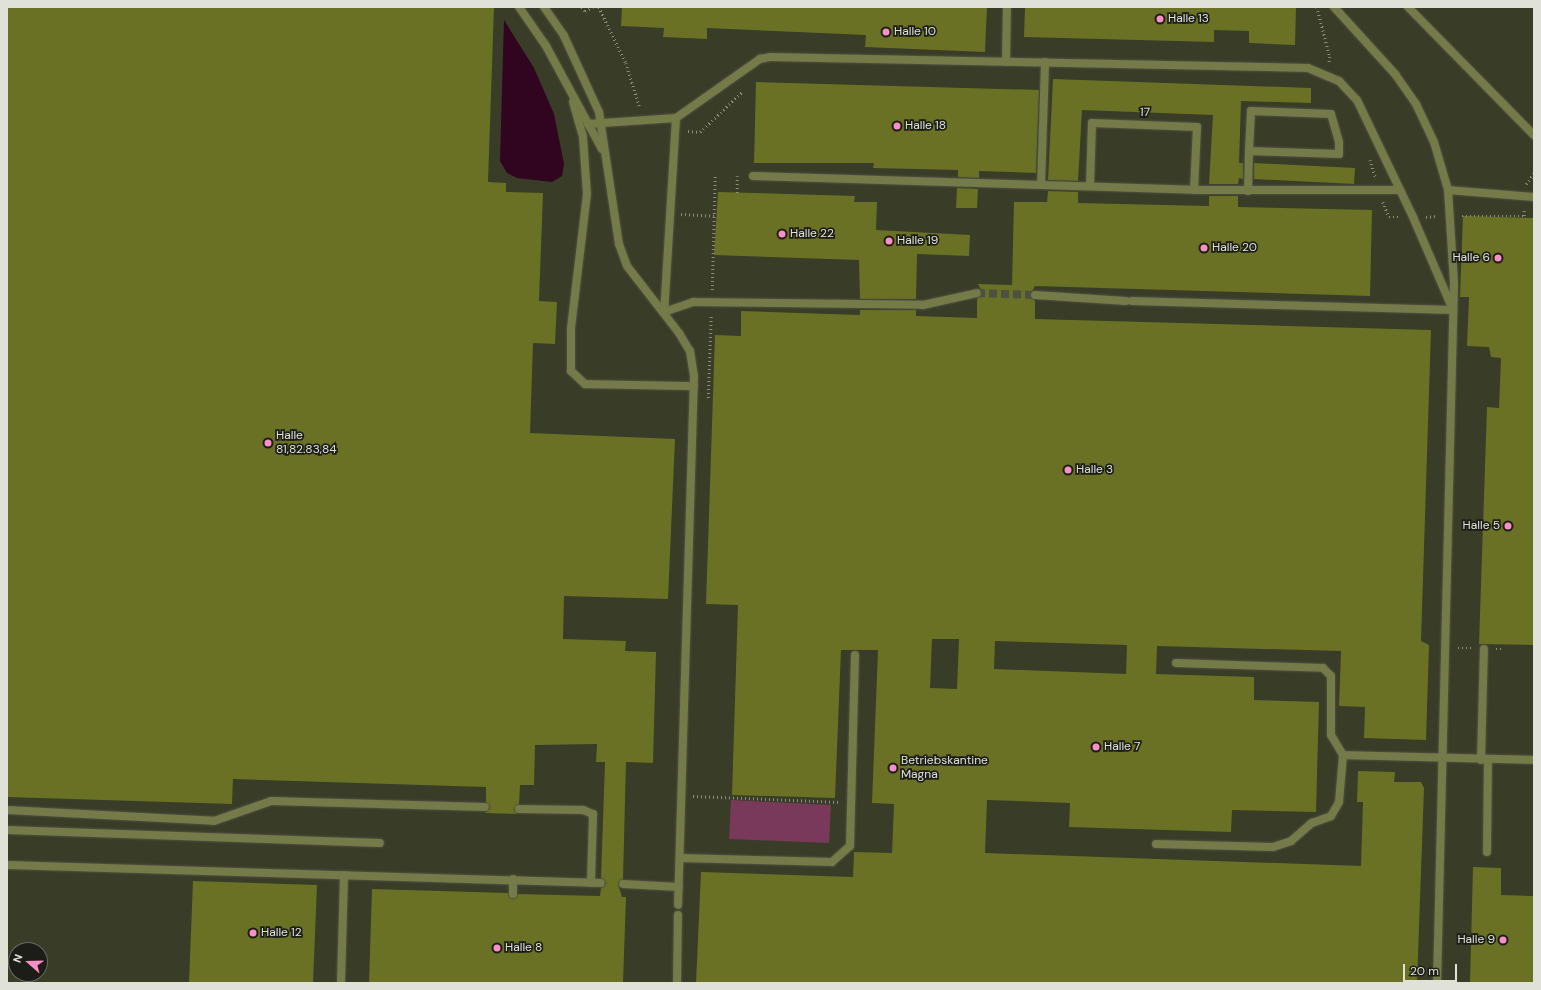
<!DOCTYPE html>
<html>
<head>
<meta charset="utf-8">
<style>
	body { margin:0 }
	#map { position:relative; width:1541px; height:990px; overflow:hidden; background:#343627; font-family:"DM Sans",sans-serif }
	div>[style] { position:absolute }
	.built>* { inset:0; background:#393c26 }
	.green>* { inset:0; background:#78395a }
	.water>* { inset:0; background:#31041f }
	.building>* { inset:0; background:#6a7125 }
	.minor-tunnel>* { height:8px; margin-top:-4px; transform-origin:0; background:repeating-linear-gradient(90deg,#4e5042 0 8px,transparent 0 12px) }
	.path>* { height:2.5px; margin-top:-1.25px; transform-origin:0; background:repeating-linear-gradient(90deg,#8b8d81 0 1px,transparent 0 4px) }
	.roads { filter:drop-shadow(0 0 1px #505243) drop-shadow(0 0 1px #505243) }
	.service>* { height:8px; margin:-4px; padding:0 4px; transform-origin:4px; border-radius:4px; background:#747a48 }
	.minor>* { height:8px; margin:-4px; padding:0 4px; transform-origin:4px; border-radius:4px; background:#747a48 }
	.dots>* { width:11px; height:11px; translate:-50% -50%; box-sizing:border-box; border:2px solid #1c1d16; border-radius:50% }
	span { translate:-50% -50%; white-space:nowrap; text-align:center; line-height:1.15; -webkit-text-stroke:3.5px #1c1d16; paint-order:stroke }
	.poi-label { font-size:12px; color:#e0e2d8 }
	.left { translate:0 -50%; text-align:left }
	.right { translate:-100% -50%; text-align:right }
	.street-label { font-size:12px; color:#e0e2d8 }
	.frame { position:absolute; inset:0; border:8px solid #e0e2d8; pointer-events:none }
	.north { position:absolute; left:8px; top:942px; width:40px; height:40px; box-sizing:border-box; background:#1c1d16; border:1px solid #6a6c64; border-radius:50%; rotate:290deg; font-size:11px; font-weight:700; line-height:16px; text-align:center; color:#e0e2d8 }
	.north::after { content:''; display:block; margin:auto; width:14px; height:18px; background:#fa8fc6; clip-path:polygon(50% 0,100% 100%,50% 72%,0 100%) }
	.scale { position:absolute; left:1403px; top:964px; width:54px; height:18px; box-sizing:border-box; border:2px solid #e0e2d8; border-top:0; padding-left:5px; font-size:12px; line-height:14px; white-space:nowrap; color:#e0e2d8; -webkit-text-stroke:3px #1c1d16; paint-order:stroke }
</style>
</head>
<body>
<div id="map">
	<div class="built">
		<i style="clip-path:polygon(evenodd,7px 7px,1534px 7px,1534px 983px,7px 983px,7px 7px,16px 950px,40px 950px,40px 974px,16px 974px,16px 950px)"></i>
	</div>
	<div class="green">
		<i style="clip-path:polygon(731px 800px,831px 805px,829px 843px,729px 839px)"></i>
	</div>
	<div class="water">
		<i style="clip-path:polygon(504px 20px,534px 68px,554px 114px,564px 164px,562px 176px,552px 182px,517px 178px,507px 173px,500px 161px)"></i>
	</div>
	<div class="building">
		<i style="clip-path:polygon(7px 7px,494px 7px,488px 182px,506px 183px,506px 192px,543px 193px,539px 301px,557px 302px,555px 344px,533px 343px,530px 433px,675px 439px,668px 599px,564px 596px,563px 639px,626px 641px,625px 651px,656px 652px,653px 763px,626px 762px,623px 879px,618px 884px,622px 897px,626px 897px,623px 983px,369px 983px,372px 889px,508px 893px,513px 899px,518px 894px,600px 896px,601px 888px,606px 883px,601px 878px,605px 762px,596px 762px,597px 744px,535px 745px,534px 785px,520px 785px,519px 804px,514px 809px,517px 814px,485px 813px,490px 808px,486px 802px,486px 787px,233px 779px,232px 804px,7px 797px)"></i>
		<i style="clip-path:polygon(622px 7px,987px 7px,985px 52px,865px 47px,866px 35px,707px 28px,707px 39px,663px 37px,664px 28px,621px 26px)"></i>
		<i style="clip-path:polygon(1025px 7px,1296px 7px,1295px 45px,1249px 43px,1249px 31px,1214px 30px,1214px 42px,1024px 37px)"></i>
		<i style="clip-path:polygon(1053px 79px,1311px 88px,1311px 103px,1241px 101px,1239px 163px,1243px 163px,1243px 179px,1239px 178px,1238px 184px,1209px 184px,1213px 115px,1082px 110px,1078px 181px,1048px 180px)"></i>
		<i style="clip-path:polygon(756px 82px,1039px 90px,1036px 173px,979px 171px,979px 178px,958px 177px,958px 170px,873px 168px,874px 163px,754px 163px)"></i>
		<i style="clip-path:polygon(1254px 163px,1355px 168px,1354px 184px,1254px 179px)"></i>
		<i style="clip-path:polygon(957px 188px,978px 189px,977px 208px,956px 208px)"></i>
		<i style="clip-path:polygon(evenodd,1048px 191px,1078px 192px,1078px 203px,1209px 206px,1209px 196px,1238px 196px,1238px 207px,1372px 210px,1370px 296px,1035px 286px,1030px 295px,1035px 301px,1035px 319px,1431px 330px,1421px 641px,1429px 645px,1426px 740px,1364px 738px,1365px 707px,1339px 706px,1341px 651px,1157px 646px,1156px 674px,1254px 677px,1254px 700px,1319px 702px,1316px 812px,1232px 810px,1231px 832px,1069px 827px,1070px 803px,987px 800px,985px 853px,1361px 866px,1363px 802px,1357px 802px,1358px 771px,1395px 772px,1394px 782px,1421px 782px,1424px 788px,1417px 983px,696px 983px,701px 872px,853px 877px,854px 852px,892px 853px,894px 804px,872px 803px,878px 650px,841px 650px,835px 798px,732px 795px,738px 605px,706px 604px,715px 335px,741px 336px,741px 311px,860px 315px,860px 310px,916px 310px,916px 316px,977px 318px,977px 299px,982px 292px,978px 284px,1012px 285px,1014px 202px,1047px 202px,1048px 191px,932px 639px,959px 639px,957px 689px,930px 688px,932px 639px,1048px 191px,995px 641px,1127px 645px,1126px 674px,994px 669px,995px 641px)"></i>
		<i style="clip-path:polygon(718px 192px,855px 196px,854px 202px,877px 202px,876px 230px,970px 235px,969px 256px,917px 254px,916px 299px,860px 299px,859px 260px,714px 255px)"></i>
		<i style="clip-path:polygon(1463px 216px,1534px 218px,1534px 645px,1479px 644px,1487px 407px,1499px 408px,1501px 358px,1491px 357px,1489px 347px,1467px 346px,1469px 297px,1460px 297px)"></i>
		<i style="clip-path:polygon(1473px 867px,1501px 868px,1501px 895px,1534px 896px,1534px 983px,1470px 983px)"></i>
		<i style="clip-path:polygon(193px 881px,317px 885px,313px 983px,189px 983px)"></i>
	</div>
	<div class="minor-tunnel">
		<i style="left:977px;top:293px;width:58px;rotate:2deg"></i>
	</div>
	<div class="path">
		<i style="left:582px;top:7px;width:5px;rotate:53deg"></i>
		<i style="left:585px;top:11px;width:9px;rotate:-27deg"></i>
		<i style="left:599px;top:7px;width:62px;rotate:64.3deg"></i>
		<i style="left:626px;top:63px;width:47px;rotate:72.7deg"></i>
		<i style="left:1317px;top:7px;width:52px;rotate:75.4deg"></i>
		<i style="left:1330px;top:57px;width:7px;rotate:98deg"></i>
		<i style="left:688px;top:131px;width:12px;rotate:5deg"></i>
		<i style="left:700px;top:132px;width:58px;rotate:-43.6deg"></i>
		<i style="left:1370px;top:160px;width:19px;rotate:72deg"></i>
		<i style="left:1526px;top:184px;width:14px;rotate:-54deg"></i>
		<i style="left:737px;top:193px;width:17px;rotate:-90deg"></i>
		<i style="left:1383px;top:202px;width:16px;rotate:68deg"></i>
		<i style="left:1389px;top:217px;width:10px"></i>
		<i style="left:681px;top:214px;width:33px;rotate:3deg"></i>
		<i style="left:1462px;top:216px;width:62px"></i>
		<i style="left:1524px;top:216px;width:7px;rotate:-90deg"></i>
		<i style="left:1426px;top:217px;width:11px;rotate:-5deg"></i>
		<i style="left:712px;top:290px;width:116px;rotate:-88.5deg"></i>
		<i style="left:708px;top:398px;width:83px;rotate:-87.9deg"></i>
		<i style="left:1458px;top:648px;width:13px"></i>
		<i style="left:1496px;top:649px;width:8px"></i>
		<i style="left:693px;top:796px;width:147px;rotate:2.3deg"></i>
	</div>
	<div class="roads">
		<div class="service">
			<i style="left:519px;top:7px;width:47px;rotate:55.3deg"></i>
			<i style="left:546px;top:46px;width:117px;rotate:61.5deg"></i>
			<i style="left:544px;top:7px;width:35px;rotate:55deg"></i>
			<i style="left:564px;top:36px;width:84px;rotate:65.3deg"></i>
			<i style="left:599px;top:112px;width:134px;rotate:81.4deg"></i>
			<i style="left:619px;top:244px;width:23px;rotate:70deg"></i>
			<i style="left:627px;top:266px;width:85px;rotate:52.2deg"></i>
			<i style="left:679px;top:333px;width:21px;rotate:59deg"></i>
			<i style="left:690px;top:351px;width:25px;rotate:81deg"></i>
			<i style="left:694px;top:376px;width:529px;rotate:91.73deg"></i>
			<i style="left:1334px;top:7px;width:91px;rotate:47.7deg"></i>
			<i style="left:1395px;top:74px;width:37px;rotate:55deg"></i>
			<i style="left:1416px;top:104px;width:42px;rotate:64.7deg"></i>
			<i style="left:1434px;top:142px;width:50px;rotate:73.7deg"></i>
			<i style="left:1448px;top:190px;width:93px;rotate:86.3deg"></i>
			<i style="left:1454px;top:283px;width:700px;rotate:91.39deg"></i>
			<i style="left:1408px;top:7px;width:180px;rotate:45.5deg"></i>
			<i style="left:1006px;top:62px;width:55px;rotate:-89deg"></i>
			<i style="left:573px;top:102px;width:36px;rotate:74deg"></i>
			<i style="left:583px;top:137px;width:57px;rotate:86deg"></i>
			<i style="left:587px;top:194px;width:136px;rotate:96.8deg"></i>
			<i style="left:571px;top:329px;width:42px;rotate:90deg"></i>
			<i style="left:571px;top:371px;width:19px;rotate:43deg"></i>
			<i style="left:585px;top:384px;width:109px;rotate:1.1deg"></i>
			<i style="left:676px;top:118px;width:194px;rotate:93.5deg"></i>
			<i style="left:664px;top:312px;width:31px;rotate:-19deg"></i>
			<i style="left:693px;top:302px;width:230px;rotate:0.7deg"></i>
			<i style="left:923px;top:305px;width:55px;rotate:-12.5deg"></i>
			<i style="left:588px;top:124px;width:88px;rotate:-3.9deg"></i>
			<i style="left:676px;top:118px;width:103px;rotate:-35.1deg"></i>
			<i style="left:760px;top:59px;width:10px;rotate:-11deg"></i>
			<i style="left:770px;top:57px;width:538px;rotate:1.17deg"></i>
			<i style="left:1308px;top:68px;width:34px;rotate:23deg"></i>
			<i style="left:1339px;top:81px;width:26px;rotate:47deg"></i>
			<i style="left:1357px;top:100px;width:130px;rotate:64.4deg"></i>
			<i style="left:1413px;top:217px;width:101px;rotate:66.7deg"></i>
			<i style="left:1453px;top:310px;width:321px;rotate:-178.4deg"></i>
			<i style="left:753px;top:176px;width:441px;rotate:1.8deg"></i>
			<i style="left:1194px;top:190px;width:206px"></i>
			<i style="left:1041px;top:185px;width:123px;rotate:-88.1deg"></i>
			<i style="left:1090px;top:186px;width:63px;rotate:-88.2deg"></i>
			<i style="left:1092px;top:123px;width:105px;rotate:2.2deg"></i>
			<i style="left:1197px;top:127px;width:63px;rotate:92.7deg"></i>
			<i style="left:1448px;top:190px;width:86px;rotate:4.7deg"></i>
			<i style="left:1248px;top:191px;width:40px;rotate:-88.6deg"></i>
			<i style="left:1249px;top:151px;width:40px;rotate:-87.1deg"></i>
			<i style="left:1251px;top:111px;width:80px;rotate:2.1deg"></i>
			<i style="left:1331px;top:114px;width:29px;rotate:74deg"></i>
			<i style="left:1339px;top:142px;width:12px;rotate:90deg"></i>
			<i style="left:1339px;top:154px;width:90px;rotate:-178.1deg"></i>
			<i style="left:1176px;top:663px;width:147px;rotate:1.9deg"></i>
			<i style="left:1323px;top:668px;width:11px;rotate:45deg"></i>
			<i style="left:1331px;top:676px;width:59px;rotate:90deg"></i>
			<i style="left:1331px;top:735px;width:23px;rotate:59deg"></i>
			<i style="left:1343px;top:755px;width:191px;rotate:1.5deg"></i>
			<i style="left:1481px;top:760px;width:111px;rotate:-88.5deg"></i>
			<i style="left:519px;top:809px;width:64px;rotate:0.9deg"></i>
			<i style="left:583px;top:810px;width:11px;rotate:22deg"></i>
			<i style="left:593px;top:814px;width:69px;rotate:91.7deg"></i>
			<i style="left:7px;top:810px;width:207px;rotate:3deg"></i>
			<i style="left:214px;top:821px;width:60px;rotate:-19.3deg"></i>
			<i style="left:271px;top:801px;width:214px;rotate:1.6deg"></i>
			<i style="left:7px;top:830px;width:373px;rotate:2deg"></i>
			<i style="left:1156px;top:844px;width:117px;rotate:1.5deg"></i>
			<i style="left:1273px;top:847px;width:19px;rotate:-18deg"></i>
			<i style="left:1291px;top:841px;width:28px;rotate:-41deg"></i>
			<i style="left:1312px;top:823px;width:20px;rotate:-20deg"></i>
			<i style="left:1331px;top:816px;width:16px;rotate:-60deg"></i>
			<i style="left:1339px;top:802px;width:47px;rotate:-85.1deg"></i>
			<i style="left:1487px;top:852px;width:92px;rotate:-89.4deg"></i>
			<i style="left:680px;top:858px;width:152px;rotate:1.5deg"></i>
			<i style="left:832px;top:862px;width:24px;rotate:-42deg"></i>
			<i style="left:850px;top:846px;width:191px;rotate:-88.5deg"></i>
			<i style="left:7px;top:865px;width:594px;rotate:1.74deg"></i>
			<i style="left:513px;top:879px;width:15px;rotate:90deg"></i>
			<i style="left:623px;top:884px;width:56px;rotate:3.1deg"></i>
			<i style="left:341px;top:983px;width:108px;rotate:-88.4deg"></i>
			<i style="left:677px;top:983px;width:68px;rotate:-89.2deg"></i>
		</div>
		<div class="minor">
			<i style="left:1035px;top:295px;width:91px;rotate:3.8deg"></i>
		</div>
	</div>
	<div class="dots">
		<i style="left:1160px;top:19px;background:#fa8fc6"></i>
		<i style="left:886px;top:32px;background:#fa8fc6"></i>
		<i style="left:897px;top:126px;background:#fa8fc6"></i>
		<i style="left:782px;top:234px;background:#fa8fc6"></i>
		<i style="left:889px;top:241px;background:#fa8fc6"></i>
		<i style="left:1204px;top:248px;background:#fa8fc6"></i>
		<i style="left:1498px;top:258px;background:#fa8fc6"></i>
		<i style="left:268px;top:443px;background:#fa8fc6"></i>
		<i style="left:1068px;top:470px;background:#fa8fc6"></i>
		<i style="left:1508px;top:526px;background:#fa8fc6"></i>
		<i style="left:1096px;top:747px;background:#fa8fc6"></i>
		<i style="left:893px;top:768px;background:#fa8fc6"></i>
		<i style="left:253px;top:933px;background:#fa8fc6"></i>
		<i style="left:1503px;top:940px;background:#fa8fc6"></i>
		<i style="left:497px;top:948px;background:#fa8fc6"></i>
	</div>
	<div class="poi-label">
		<span class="left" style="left:1168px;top:19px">Halle 13</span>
		<span class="left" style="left:894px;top:32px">Halle 10</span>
		<span class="left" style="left:905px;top:126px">Halle 18</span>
		<span class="left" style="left:790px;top:234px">Halle 22</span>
		<span class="left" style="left:897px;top:241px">Halle 19</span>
		<span class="left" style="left:1212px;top:248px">Halle 20</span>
		<span class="right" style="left:1490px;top:258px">Halle 6</span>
		<span class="left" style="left:276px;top:443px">Halle<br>81,82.83,84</span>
		<span class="left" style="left:1076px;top:470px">Halle 3</span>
		<span class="right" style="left:1500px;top:526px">Halle 5</span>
		<span class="left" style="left:1104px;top:747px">Halle 7</span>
		<span class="left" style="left:901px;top:768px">Betriebskantine<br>Magna</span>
		<span class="left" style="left:261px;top:933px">Halle 12</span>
		<span class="right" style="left:1495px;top:940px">Halle 9</span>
		<span class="left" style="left:505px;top:948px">Halle 8</span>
	</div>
	<div class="street-label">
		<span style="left:1145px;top:113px;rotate:2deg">17</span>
	</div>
	<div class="frame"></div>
	<div class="north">N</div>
	<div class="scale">20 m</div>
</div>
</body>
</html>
